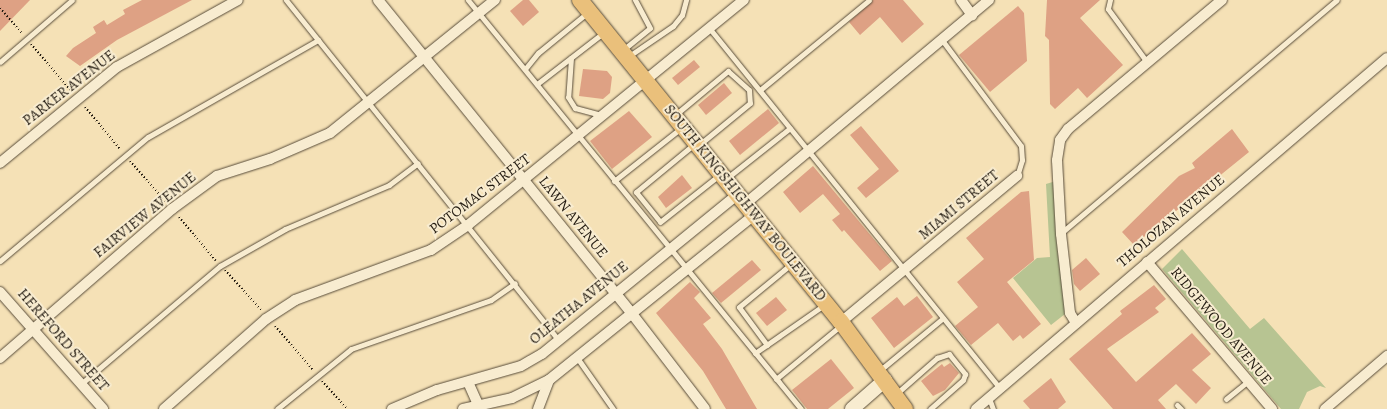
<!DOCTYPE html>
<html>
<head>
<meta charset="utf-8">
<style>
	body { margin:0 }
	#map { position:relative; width:1387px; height:409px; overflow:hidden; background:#f5e1b6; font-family:Alegreya,serif }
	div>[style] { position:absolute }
	.green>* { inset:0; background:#b7c492 }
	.building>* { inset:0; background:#dea184 }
	.path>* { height:2px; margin-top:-1px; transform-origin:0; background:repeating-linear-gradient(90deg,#231b11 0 1px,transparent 0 3.5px) }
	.roads { filter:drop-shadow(0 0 1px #584c3a) drop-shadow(0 0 1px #584c3a) }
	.lane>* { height:5px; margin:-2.5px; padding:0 2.5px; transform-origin:2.5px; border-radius:2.5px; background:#f8ecd0 }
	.street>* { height:10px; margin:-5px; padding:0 5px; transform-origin:5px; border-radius:5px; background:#f8ecd0 }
	.secondary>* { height:14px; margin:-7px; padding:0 7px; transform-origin:7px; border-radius:7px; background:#f8ecd0 }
	.primary>* { height:16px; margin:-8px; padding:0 8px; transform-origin:8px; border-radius:8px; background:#eac07b }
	span { translate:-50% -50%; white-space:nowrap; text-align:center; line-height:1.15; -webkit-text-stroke:4px #f8ecd0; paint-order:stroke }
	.street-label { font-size:15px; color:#231b11 }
</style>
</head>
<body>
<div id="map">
	<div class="green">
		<i style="clip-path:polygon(1056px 181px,1065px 314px,1051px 325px,1013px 278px,1037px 258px,1050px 257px,1046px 184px)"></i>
		<i style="clip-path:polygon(1182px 249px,1250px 329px,1264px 318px,1326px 388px,1320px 386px,1307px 392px,1299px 409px,1281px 409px,1162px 269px)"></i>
	</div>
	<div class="building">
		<i style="clip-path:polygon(0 0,30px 0,0 31px)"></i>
		<i style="clip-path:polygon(142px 0,192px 0,117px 40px,80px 66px,66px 56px,73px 48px,96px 33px,93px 27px,104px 20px,107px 25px,125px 14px,123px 10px)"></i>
		<i style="clip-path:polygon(523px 0,529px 0,539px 12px,523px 26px,510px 11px)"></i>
		<i style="clip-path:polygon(873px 0,903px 0,924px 24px,902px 43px,880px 17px,860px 35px,849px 22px)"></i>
		<i style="clip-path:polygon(1047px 0,1100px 0,1080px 18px,1123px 65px,1087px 98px,1078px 88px,1055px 109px,1050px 104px,1049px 40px,1045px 36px)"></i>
		<i style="clip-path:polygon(1018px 6px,1024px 13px,1027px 61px,990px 92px,959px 55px)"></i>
		<i style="clip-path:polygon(694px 60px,700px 67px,678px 85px,672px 78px)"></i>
		<i style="clip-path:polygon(583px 69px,607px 71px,612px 77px,610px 93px,603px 99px,579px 96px)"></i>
		<i style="clip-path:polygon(724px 83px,732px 93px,706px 115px,698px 105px)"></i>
		<i style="clip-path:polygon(768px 109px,779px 123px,740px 155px,729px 141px)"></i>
		<i style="clip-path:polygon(629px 111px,652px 137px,612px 169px,590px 141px)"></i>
		<i style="clip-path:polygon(861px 126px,899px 171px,866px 198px,857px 188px,879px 169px,850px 135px)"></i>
		<i style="clip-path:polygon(1232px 129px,1249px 152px,1134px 245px,1122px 232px,1179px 176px,1195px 168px,1192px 163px)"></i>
		<i style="clip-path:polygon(813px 166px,892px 261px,880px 271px,844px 230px,842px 232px,832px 220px,840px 214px,823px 194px,800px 213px,783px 192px)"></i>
		<i style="clip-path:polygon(682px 175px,692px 188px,666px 208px,658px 197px)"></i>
		<i style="clip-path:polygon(1029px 191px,1034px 260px,1007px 282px,1041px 324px,1023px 339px,1020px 335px,1013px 341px,998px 323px,971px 345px,955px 326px,978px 307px,957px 282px,984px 259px,966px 238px,1021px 192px)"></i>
		<i style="clip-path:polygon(1086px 258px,1100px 274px,1080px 291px,1074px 284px,1072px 270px)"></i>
		<i style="clip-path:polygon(752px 260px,761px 270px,721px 303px,712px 293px)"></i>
		<i style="clip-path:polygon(690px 282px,700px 292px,694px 298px,711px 318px,703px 324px,722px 349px,757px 409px,726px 409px,703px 371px,656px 313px)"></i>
		<i style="clip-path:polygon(1154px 285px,1166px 299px,1155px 308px,1159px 312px,1107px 349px,1136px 382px,1192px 333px,1211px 354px,1192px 370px,1211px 388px,1196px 404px,1176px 384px,1158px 400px,1166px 409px,1113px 409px,1069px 359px,1122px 314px,1120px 311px)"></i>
		<i style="clip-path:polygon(917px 296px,933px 317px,894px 348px,871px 318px,897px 297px,904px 306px)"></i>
		<i style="clip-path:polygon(776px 297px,787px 310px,767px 326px,756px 313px)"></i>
		<i style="clip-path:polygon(831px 359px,854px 388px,828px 409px,807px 409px,792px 390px)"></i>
		<i style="clip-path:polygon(950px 363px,959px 373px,945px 390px,933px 396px,921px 381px,942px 364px,944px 367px)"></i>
		<i style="clip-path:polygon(1051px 378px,1066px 402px,1058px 409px,1030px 409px,1023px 401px)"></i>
	</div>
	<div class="path">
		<i style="left:0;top:8px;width:33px;rotate:49deg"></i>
		<i style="left:31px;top:44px;width:63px;rotate:49.5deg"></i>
		<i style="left:85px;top:107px;width:55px;rotate:50.2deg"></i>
		<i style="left:130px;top:161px;width:55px;rotate:48.7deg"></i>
		<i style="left:179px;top:217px;width:57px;rotate:49.9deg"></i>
		<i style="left:225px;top:270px;width:55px;rotate:47.9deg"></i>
		<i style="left:275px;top:326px;width:58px;rotate:49.2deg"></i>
		<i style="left:322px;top:381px;width:38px;rotate:48deg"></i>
	</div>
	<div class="roads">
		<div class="lane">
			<i style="left:286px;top:0;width:437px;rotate:51.3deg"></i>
			<i style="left:468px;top:0;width:527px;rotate:50.85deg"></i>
			<i style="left:1110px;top:0;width:9px;rotate:103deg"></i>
			<i style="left:1108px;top:9px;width:66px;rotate:53.7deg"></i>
			<i style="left:710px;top:29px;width:461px;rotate:51.1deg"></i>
			<i style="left:942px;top:40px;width:132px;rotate:53.3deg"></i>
			<i style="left:1021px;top:146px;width:14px;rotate:86deg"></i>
			<i style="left:1022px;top:160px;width:17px;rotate:107deg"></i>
			<i style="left:624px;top:49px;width:33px;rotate:-39deg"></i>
			<i style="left:650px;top:28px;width:32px;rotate:-118deg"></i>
			<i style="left:629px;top:56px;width:53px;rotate:-34.3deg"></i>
			<i style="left:673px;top:26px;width:14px;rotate:-51deg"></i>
			<i style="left:682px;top:15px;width:16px;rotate:-75deg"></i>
			<i style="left:571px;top:58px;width:39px;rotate:94deg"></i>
			<i style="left:568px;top:97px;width:13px;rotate:58deg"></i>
			<i style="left:575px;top:108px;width:27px;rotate:15deg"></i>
			<i style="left:0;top:62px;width:95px;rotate:-40.7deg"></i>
			<i style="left:525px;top:69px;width:21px;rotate:-51deg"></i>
			<i style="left:538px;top:53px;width:63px;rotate:-39.2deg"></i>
			<i style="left:537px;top:84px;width:83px;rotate:-37.7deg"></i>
			<i style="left:760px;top:90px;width:141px;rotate:-39.5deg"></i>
			<i style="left:675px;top:115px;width:69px;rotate:-39.7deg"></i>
			<i style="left:728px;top:71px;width:28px;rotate:42deg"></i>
			<i style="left:749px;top:90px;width:13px;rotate:86deg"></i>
			<i style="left:750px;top:103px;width:65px;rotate:140.6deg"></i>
			<i style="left:693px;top:145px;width:74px;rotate:140.5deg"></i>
			<i style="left:636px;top:192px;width:38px;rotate:51deg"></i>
			<i style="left:660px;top:222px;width:74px;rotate:-38.4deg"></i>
			<i style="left:727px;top:178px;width:80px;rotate:-38.4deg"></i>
			<i style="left:614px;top:181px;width:85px;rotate:-38.3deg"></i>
			<i style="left:1061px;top:233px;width:361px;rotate:-40.2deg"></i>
			<i style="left:0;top:261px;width:193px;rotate:-40deg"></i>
			<i style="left:148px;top:137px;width:196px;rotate:-29.7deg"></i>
			<i style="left:767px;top:345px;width:47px;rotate:-126.4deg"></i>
			<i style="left:739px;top:307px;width:66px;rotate:-39.5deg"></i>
			<i style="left:755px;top:353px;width:84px;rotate:-34.8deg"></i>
			<i style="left:578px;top:359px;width:61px;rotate:55deg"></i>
			<i style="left:879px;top:371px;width:83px;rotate:-39.6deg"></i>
			<i style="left:776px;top:379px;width:83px;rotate:-39.6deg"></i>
			<i style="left:82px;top:383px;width:181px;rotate:-40.3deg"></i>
			<i style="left:220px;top:266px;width:75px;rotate:-29.6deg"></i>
			<i style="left:285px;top:229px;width:113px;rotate:-22.9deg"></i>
			<i style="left:389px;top:185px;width:36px;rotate:-37deg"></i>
			<i style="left:896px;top:394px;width:55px;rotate:-41.3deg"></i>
			<i style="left:937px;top:358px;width:13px;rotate:-18deg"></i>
			<i style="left:949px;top:354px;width:26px;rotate:51deg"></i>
			<i style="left:965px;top:374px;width:6px;rotate:108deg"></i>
			<i style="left:963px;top:380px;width:44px;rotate:138.7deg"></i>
			<i style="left:989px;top:398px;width:12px;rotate:70deg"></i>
			<i style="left:1226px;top:399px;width:28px;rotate:-39deg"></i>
			<i style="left:1177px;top:405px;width:6px;rotate:45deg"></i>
			<i style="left:277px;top:409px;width:95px;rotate:-39deg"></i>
			<i style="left:351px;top:349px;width:148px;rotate:-19.3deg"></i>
			<i style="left:491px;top:300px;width:29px;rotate:-35deg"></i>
		</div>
		<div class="street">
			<i style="left:378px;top:0;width:405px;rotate:51deg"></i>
			<i style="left:633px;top:315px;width:118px;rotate:52.5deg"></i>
			<i style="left:961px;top:0;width:19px;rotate:54deg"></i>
			<i style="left:0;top:163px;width:151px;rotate:-39.4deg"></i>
			<i style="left:117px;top:67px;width:138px;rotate:-29deg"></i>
			<i style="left:745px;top:204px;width:318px;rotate:-39.9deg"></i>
			<i style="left:1147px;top:262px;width:193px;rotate:49.6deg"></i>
			<i style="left:0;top:292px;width:156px;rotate:48.6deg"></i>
			<i style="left:841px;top:322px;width:229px;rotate:-39.7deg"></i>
			<i style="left:1076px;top:323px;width:12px;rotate:-121deg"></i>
			<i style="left:1070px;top:313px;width:80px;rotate:-96.5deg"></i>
			<i style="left:1061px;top:234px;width:74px;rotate:-93.1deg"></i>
			<i style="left:1057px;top:160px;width:20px;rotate:-81deg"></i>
			<i style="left:1060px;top:140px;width:14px;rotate:-54deg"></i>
			<i style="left:1068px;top:129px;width:201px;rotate:-40deg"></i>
			<i style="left:0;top:358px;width:228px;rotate:-40.9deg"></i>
			<i style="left:172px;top:209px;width:56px;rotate:-36.3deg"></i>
			<i style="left:217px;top:176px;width:56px;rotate:-17.8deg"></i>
			<i style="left:270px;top:159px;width:65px;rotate:-23.4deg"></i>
			<i style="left:330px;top:133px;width:212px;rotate:-38.9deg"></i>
			<i style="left:468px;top:382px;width:30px;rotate:66deg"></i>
			<i style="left:164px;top:409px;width:136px;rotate:-41.4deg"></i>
			<i style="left:266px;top:319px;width:35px;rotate:-33deg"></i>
			<i style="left:295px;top:300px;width:145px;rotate:-20.2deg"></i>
			<i style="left:431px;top:250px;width:45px;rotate:-34deg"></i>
			<i style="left:468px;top:225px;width:356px;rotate:-39.2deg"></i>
			<i style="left:392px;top:409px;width:49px;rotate:-22.9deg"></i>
			<i style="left:437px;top:390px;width:87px;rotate:-15.9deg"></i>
			<i style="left:521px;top:366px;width:24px;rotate:-30deg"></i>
			<i style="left:542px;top:354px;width:252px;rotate:-39.2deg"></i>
			<i style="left:463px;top:409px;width:50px;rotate:-12.7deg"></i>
			<i style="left:512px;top:398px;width:41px;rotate:-25.9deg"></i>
			<i style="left:549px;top:380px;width:263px;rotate:-38.8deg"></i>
			<i style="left:538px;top:409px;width:31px;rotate:-69deg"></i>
			<i style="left:976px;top:409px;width:540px;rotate:-40.5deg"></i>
			<i style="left:1325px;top:409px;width:82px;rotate:-40.5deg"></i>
		</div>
		<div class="secondary">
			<i style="left:852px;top:409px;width:44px;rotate:-41.3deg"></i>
		</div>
		<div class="primary">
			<i style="left:580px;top:0;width:414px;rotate:51deg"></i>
			<i style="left:841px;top:322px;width:108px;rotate:53.7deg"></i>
		</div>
	</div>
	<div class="street-label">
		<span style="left:69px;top:88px;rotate:-38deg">PARKER AVENUE</span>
		<span style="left:480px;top:194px;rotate:-37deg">POTOMAC STREET</span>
		<span style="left:745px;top:203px;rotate:51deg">SOUTH KINGSHIGHWAY BOULEVARD</span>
		<span style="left:959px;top:205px;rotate:-40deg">MIAMI STREET</span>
		<span style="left:145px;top:215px;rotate:-39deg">FAIRVIEW AVENUE</span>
		<span style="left:573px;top:217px;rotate:51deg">LAWN AVENUE</span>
		<span style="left:1171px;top:221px;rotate:-40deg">THOLOZAN AVENUE</span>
		<span style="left:579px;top:303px;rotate:-39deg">OLEATHA AVENUE</span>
		<span style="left:1221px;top:326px;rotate:50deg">RIDGEWOOD AVENUE</span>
		<span style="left:63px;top:340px;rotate:49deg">HEREFORD STREET</span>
	</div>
</div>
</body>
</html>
